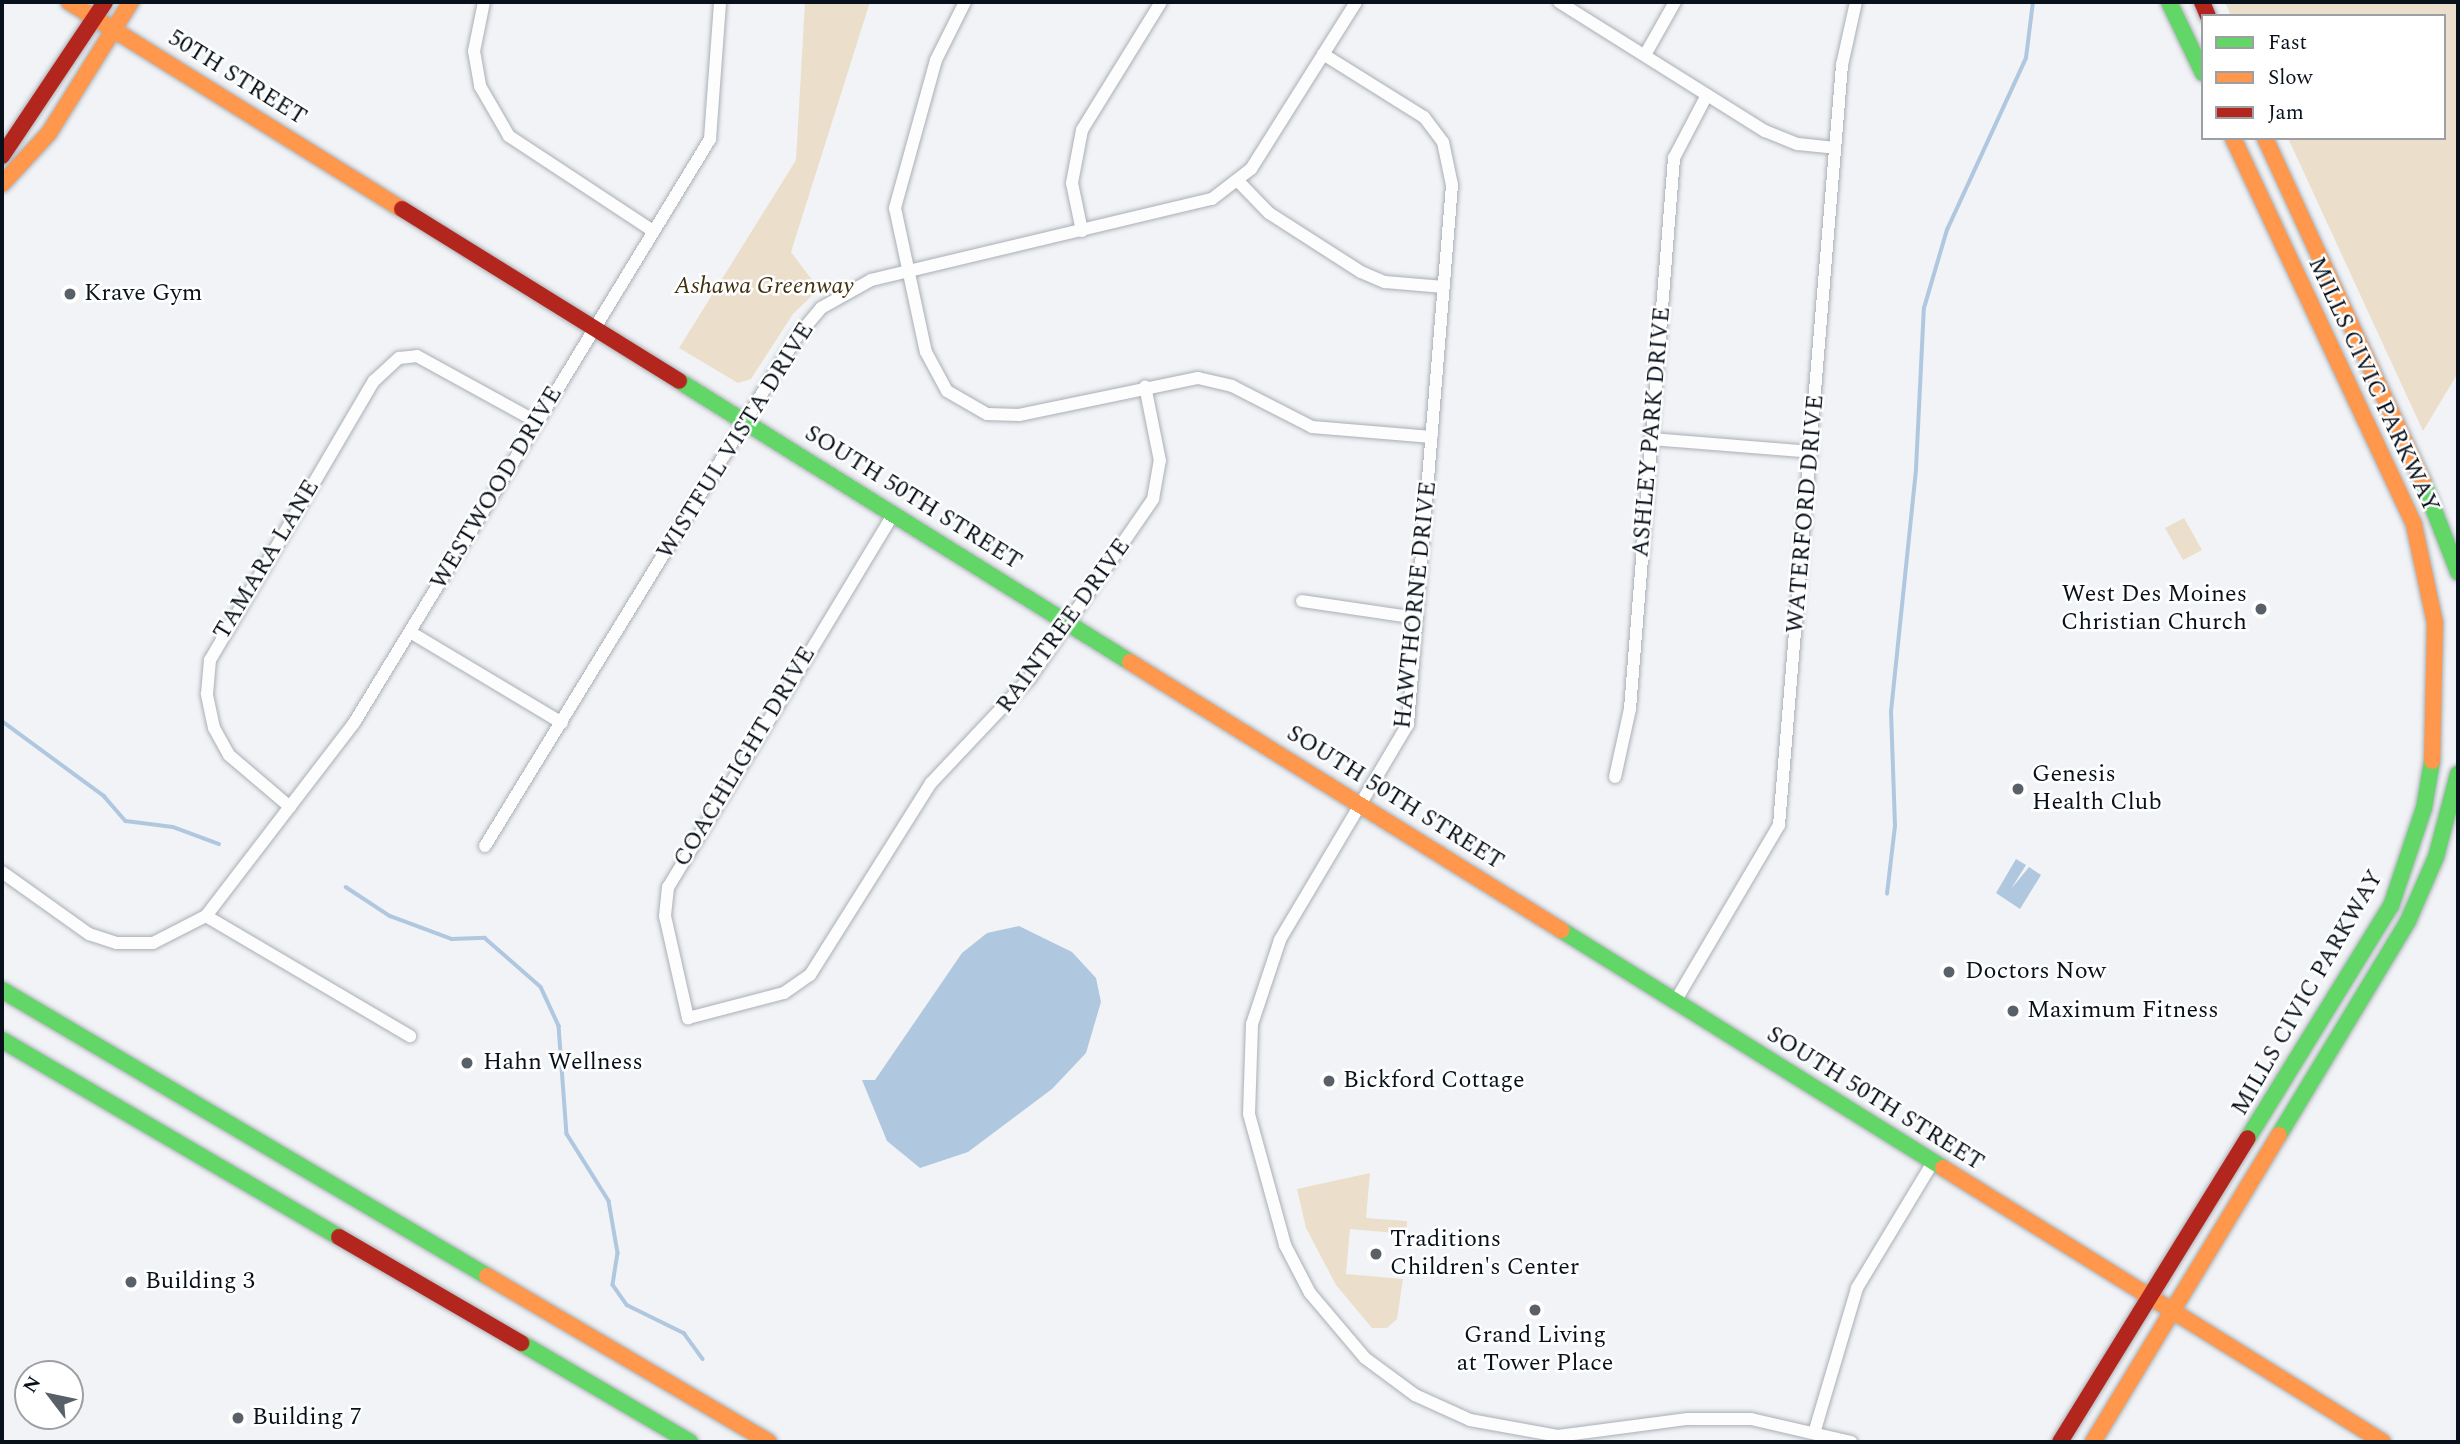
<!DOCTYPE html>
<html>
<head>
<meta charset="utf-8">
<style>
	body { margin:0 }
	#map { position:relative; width:2460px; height:1444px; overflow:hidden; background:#f1f3f6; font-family:Spectral,serif }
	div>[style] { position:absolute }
	.green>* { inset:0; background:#ebdfcb }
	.water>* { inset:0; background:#b0c7e0 }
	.stream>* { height:3.5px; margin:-1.75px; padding:0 1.75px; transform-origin:1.75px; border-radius:1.75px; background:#b0c7e0 }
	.roads { filter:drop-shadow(0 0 2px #aaafb5) drop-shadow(0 0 2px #aaafb5) }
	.street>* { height:12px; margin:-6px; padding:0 6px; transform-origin:6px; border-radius:6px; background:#fdfdfe }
	.fast>* { height:16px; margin:-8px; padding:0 8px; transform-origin:8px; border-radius:8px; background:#63d668 }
	.slow>* { height:16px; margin:-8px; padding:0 8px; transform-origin:8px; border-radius:8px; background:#ff974d }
	.jam>* { height:16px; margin:-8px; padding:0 8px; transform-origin:8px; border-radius:8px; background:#b3261e }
	.dots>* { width:19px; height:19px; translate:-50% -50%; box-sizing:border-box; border:4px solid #fff; border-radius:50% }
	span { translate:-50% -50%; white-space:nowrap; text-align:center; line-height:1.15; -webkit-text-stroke:5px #fff; paint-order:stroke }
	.street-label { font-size:24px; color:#08111b }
	.park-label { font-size:24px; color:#41300f; font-style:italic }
	.poi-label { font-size:24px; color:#08111b }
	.left { translate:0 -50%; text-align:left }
	.right { translate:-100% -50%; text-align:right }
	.frame { position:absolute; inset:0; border:4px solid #08111b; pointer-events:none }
	.legend { position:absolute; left:2201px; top:14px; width:245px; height:126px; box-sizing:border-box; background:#fff; border:2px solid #9ca0a4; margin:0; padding:9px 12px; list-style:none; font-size:21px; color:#08111b }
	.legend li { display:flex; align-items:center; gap:14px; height:35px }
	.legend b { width:35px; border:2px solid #9ca0a4 }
	.north { position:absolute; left:14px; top:1360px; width:70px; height:70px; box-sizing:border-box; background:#fff; border:2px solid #9ca0a4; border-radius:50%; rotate:302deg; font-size:19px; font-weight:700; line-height:28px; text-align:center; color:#08111b }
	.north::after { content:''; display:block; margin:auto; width:24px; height:32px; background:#5a6068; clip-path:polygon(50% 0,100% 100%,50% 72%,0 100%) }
</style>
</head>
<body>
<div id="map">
	<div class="green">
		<i style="clip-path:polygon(805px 2px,870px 2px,791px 252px,819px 289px,793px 314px,751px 379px,738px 383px,679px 348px,796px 160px)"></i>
		<i style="clip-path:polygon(2225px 2px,2458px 2px,2458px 373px,2423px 431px,2288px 138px,2444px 138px,2444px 16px,2231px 16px)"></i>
		<i style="clip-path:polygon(2184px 518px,2202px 550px,2183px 560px,2165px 528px)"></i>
		<i style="clip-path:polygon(1370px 1173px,1366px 1218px,1407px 1221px,1407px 1234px,1350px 1229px,1346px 1274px,1403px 1279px,1397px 1319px,1387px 1328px,1372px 1328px,1336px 1285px,1306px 1228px,1297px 1189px)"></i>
	</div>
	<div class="water">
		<i style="clip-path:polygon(2016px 859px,2026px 865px,2011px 889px,2029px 867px,2041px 875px,2020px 909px,1996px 893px)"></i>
		<i style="clip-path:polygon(1019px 926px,1072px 952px,1096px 978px,1101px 1002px,1086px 1053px,1052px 1089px,968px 1152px,920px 1168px,887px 1141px,862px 1080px,875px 1080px,962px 953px,987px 933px)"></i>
	</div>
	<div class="stream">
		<i style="left:2px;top:721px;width:127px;rotate:36.3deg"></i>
		<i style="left:104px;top:796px;width:33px;rotate:49deg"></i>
		<i style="left:126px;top:821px;width:47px;rotate:7.3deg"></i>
		<i style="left:173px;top:827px;width:49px;rotate:20.3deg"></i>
		<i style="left:346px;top:887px;width:53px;rotate:33.4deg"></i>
		<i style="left:390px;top:916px;width:66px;rotate:20.4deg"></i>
		<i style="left:452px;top:939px;width:33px;rotate:-2deg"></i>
		<i style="left:485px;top:938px;width:74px;rotate:41.2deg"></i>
		<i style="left:541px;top:987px;width:43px;rotate:65.2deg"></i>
		<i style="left:559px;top:1026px;width:108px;rotate:85.8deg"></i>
		<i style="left:567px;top:1134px;width:79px;rotate:57.9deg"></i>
		<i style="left:609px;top:1201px;width:53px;rotate:80.2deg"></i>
		<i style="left:618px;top:1253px;width:32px;rotate:99deg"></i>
		<i style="left:613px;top:1285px;width:24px;rotate:55deg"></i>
		<i style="left:627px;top:1305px;width:64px;rotate:26.2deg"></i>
		<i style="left:684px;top:1333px;width:32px;rotate:54deg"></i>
		<i style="left:1887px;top:894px;width:68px;rotate:-83.3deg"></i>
		<i style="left:1895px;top:826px;width:114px;rotate:-92deg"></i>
		<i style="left:1891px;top:712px;width:244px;rotate:-84.1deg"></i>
		<i style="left:1916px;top:469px;width:161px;rotate:-87.2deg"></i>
		<i style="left:1924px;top:308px;width:81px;rotate:-73.6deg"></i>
		<i style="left:1947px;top:230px;width:189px;rotate:-65.3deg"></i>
		<i style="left:2026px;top:58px;width:56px;rotate:-82.9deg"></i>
	</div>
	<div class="roads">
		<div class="street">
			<i style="left:484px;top:2px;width:50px;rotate:101.5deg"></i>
			<i style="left:474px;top:51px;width:36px;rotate:80deg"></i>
			<i style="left:480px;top:86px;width:58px;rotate:59.9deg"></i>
			<i style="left:509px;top:136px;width:173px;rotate:33.4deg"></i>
			<i style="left:965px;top:2px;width:65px;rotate:116.6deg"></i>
			<i style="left:936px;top:60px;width:154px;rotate:105.5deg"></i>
			<i style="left:895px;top:208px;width:147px;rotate:77.9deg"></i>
			<i style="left:926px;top:352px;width:44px;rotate:61.7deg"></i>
			<i style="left:947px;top:391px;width:46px;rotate:29.9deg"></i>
			<i style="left:987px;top:414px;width:32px;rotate:2deg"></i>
			<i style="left:1019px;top:415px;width:183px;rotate:-11.7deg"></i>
			<i style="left:1198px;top:378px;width:35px;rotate:13deg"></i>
			<i style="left:1232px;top:386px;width:90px;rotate:27.1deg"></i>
			<i style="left:1312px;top:427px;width:120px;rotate:4.8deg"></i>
			<i style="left:1559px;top:2px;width:243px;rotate:32.1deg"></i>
			<i style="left:1765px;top:131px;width:35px;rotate:22deg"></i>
			<i style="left:1798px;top:144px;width:37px;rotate:6deg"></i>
			<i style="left:1323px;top:54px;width:119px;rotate:32deg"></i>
			<i style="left:1424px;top:117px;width:31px;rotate:53deg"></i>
			<i style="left:1443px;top:142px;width:44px;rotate:78.2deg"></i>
			<i style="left:1452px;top:185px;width:541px;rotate:94.67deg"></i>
			<i style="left:1408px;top:724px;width:251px;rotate:120.7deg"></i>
			<i style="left:1280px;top:940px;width:89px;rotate:108.4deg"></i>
			<i style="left:1252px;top:1024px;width:90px;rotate:91.9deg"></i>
			<i style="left:1249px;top:1114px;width:136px;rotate:74.6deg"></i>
			<i style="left:1285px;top:1245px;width:54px;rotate:62.5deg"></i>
			<i style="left:1310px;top:1293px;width:85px;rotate:49.8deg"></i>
			<i style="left:1365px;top:1358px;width:62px;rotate:36.5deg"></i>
			<i style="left:1415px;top:1395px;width:60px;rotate:24.4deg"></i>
			<i style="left:1470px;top:1420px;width:89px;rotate:10.3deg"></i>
			<i style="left:1558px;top:1436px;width:131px;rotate:-7.5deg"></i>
			<i style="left:1688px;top:1419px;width:63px"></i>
			<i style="left:1751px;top:1419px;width:103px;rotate:13deg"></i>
			<i style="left:1645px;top:55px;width:61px;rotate:-60.5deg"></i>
			<i style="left:1238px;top:181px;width:45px;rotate:45.9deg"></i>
			<i style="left:1269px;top:213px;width:109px;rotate:32.7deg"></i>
			<i style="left:1361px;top:272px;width:26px;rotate:23deg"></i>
			<i style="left:1385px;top:282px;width:59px;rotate:4.8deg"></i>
			<i style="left:1082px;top:231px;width:49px;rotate:-101.8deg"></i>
			<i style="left:1072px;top:183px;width:54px;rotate:-79.3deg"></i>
			<i style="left:1082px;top:130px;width:150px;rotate:-58.3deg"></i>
			<i style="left:1651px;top:439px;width:161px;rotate:4.6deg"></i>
			<i style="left:894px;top:513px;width:437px;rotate:121.1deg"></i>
			<i style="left:668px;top:887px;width:29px;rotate:96deg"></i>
			<i style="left:665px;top:916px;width:105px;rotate:77.3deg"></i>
			<i style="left:688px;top:1018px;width:99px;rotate:-14.6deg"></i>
			<i style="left:784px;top:993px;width:32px;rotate:-35deg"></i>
			<i style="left:810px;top:975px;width:227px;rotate:-57.8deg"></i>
			<i style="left:931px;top:783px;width:143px;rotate:-46.7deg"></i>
			<i style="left:1029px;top:679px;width:219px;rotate:-55.4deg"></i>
			<i style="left:1153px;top:499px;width:39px;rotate:-80deg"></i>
			<i style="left:1160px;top:461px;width:76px;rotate:-101.3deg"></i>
			<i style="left:1302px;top:601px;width:116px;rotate:8.4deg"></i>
			<i style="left:410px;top:632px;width:177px;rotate:30.9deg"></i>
			<i style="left:1615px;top:777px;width:70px;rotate:-77.6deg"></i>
			<i style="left:1630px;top:709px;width:553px;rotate:-85.43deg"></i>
			<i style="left:1674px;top:158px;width:71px;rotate:-62.4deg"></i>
			<i style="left:290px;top:807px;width:80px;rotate:-139.6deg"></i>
			<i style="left:229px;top:755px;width:31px;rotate:-119deg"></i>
			<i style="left:214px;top:728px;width:35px;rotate:-102deg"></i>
			<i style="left:207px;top:694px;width:34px;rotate:-85deg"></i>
			<i style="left:210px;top:660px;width:324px;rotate:-59.6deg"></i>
			<i style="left:374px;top:381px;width:34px;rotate:-43deg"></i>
			<i style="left:399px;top:358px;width:18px;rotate:-6deg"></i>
			<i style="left:417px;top:356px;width:137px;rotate:28.8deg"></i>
			<i style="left:485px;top:846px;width:596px;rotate:-58.52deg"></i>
			<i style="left:796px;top:338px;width:39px;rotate:-50deg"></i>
			<i style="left:821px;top:308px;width:57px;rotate:-29.2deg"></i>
			<i style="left:871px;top:280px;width:350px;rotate:-13.4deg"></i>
			<i style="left:1212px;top:199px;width:49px;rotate:-37.6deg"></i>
			<i style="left:1251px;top:169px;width:197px;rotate:-57.8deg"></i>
			<i style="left:2px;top:872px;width:107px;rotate:35.5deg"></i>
			<i style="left:89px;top:934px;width:29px;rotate:18deg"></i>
			<i style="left:117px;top:943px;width:36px"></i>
			<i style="left:153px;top:943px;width:59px;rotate:-27deg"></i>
			<i style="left:206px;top:916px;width:243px;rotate:-52.5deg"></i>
			<i style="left:354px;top:723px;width:684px;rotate:-58.63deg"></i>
			<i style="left:710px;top:139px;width:137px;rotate:-85.8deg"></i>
			<i style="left:206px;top:916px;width:237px;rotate:30.5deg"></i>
			<i style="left:1676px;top:1000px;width:203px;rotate:-59.5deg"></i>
			<i style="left:1779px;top:825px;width:763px;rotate:-85.26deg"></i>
			<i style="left:1842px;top:65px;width:65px;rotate:-77.5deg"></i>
			<i style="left:1815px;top:1430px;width:148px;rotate:-73.5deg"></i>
			<i style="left:1857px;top:1288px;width:147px;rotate:-58.9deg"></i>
		</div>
		<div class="fast">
			<i style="left:2169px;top:2px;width:79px;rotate:64.4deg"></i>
			<i style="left:679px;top:381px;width:531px;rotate:31.93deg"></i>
			<i style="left:2423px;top:482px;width:97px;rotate:68.7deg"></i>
			<i style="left:1561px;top:930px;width:450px;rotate:31.9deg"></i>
			<i style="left:2px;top:990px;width:563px;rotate:30.53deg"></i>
			<i style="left:2px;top:1040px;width:390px;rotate:30.3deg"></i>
			<i style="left:2279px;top:1135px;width:250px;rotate:-58.9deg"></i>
			<i style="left:2408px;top:921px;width:70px;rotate:-66.4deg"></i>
			<i style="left:2436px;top:857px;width:86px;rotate:-75.2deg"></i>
			<i style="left:2248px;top:1138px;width:273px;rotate:-58.4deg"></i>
			<i style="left:2391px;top:906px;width:103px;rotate:-71.4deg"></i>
			<i style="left:2424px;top:808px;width:48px;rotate:-80.3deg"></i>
			<i style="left:521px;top:1343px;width:196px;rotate:30.4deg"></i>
		</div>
		<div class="slow">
			<i style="left:69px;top:2px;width:392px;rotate:31.9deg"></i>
			<i style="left:2233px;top:138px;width:427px;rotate:64.9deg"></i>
			<i style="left:2414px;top:525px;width:100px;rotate:77.9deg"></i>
			<i style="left:2435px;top:623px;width:138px;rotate:91.2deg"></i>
			<i style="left:2265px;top:138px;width:379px;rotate:65.3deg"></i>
			<i style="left:2px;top:184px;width:69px;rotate:-47.3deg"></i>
			<i style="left:49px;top:133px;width:155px;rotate:-58deg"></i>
			<i style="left:1130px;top:662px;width:508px;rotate:31.87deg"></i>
			<i style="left:1943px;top:1168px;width:518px;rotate:31.91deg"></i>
			<i style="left:487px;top:1276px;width:327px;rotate:30.5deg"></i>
			<i style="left:2093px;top:1442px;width:359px;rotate:-58.8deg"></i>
		</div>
		<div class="jam">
			<i style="left:2202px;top:2px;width:15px;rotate:67deg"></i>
			<i style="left:2px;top:156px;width:185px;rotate:-56.2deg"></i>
			<i style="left:402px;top:209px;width:326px;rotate:31.8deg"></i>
			<i style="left:339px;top:1237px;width:211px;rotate:30.2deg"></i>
			<i style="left:2060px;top:1442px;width:357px;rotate:-58.3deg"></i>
		</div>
	</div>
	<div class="dots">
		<i style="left:70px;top:294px;background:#5a6068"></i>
		<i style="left:2261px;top:609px;background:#5a6068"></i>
		<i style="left:2018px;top:789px;background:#5a6068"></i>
		<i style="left:1949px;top:972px;background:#5a6068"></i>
		<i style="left:2013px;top:1011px;background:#5a6068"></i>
		<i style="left:467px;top:1063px;background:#5a6068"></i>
		<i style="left:1329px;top:1081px;background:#5a6068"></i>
		<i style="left:1376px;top:1254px;background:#5a6068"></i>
		<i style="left:131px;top:1282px;background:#5a6068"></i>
		<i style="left:1535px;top:1310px;background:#5a6068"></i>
		<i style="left:238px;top:1418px;background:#5a6068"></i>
	</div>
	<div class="street-label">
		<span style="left:237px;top:78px;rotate:32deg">50TH STREET</span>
		<span style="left:2373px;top:385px;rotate:65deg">MILLS CIVIC PARKWAY</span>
		<span style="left:1652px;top:432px;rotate:-85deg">ASHLEY PARK DRIVE</span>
		<span style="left:736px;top:441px;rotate:-58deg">WISTFUL VISTA DRIVE</span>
		<span style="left:497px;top:488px;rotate:-59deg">WESTWOOD DRIVE</span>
		<span style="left:913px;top:498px;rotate:32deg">SOUTH 50TH STREET</span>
		<span style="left:1806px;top:514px;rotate:-85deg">WATERFORD DRIVE</span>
		<span style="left:267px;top:560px;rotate:-59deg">TAMARA LANE</span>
		<span style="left:1416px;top:605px;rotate:-84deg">HAWTHORNE DRIVE</span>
		<span style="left:1064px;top:626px;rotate:-54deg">RAINTREE DRIVE</span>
		<span style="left:745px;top:757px;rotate:-59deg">COACHLIGHT DRIVE</span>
		<span style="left:1395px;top:798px;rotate:32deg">SOUTH 50TH STREET</span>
		<span style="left:2308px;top:993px;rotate:-60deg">MILLS CIVIC PARKWAY</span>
		<span style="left:1875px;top:1099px;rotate:32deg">SOUTH 50TH STREET</span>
	</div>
	<div class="park-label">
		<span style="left:764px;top:287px">Ashawa Greenway</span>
	</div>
	<div class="poi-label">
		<span class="left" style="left:84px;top:294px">Krave Gym</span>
		<span class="right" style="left:2247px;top:609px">West Des Moines<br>Christian Church</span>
		<span class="left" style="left:2032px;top:789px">Genesis<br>Health Club</span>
		<span class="left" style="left:1965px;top:972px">Doctors Now</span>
		<span class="left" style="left:2027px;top:1011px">Maximum Fitness</span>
		<span class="left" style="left:483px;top:1063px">Hahn Wellness</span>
		<span class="left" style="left:1343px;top:1081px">Bickford Cottage</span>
		<span class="left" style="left:1390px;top:1254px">Traditions<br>Children's Center</span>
		<span class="left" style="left:145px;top:1282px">Building 3</span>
		<span style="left:1535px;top:1350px">Grand Living<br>at Tower Place</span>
		<span class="left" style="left:252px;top:1418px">Building 7</span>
	</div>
	<div class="frame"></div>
	<ul class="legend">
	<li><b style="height:9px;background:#63d668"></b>Fast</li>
	<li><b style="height:9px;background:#ff974d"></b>Slow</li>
	<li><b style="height:9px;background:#b3261e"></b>Jam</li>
	</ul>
	<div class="north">N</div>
</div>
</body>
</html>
